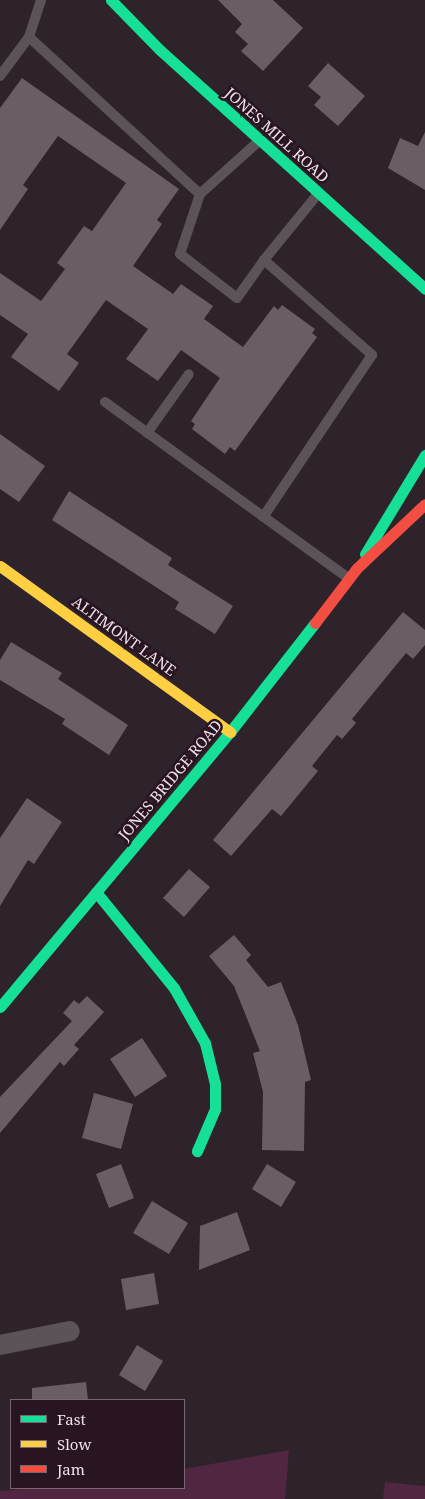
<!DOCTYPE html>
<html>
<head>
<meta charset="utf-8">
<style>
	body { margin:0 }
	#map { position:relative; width:425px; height:1499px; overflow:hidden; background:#2e232a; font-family:"Noto Serif",serif }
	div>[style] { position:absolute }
	.green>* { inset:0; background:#502641 }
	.building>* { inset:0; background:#685e64 }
	.lane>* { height:10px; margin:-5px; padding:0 5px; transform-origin:5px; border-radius:5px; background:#5c5359 }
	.street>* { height:20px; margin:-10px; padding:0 10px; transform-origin:10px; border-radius:10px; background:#5c5359 }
	.fast>* { height:11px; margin:-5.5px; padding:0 5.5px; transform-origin:5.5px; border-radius:5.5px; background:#16e098 }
	.slow>* { height:11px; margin:-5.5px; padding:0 5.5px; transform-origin:5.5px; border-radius:5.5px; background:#ffcf43 }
	.jam>* { height:11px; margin:-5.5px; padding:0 5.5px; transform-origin:5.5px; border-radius:5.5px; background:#f24e42 }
	span { translate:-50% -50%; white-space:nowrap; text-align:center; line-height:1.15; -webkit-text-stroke:5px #291521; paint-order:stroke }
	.street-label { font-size:15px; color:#efe1e9 }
	.legend { position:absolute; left:10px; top:1399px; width:175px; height:90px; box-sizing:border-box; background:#291521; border:1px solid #786771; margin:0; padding:6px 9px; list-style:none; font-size:15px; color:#efe1e9 }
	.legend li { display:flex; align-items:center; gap:10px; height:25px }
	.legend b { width:25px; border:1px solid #786771 }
</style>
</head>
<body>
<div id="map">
	<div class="green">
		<i style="clip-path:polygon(289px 1450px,285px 1499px,0 1499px,0 1491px,33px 1488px,184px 1488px,184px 1469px)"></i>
		<i style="clip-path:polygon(385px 1482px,425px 1486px,425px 1499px,383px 1499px)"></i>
	</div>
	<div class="building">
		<i style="clip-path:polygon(218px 0,273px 0,303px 28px,263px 71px,241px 51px,248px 44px,235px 32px,242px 24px)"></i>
		<i style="clip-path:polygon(328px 63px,365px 96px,338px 126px,314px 105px,321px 97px,308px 86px)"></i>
		<i style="clip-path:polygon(22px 78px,179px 189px,157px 220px,162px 224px,133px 266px,173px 294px,181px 284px,213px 306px,204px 319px,243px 347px,274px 306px,278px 310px,282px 305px,315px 329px,312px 333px,317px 337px,235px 451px,230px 447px,225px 454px,192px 429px,195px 424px,191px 421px,220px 378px,181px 350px,158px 381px,126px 359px,148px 329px,106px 300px,67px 354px,79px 363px,59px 391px,11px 357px,28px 334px,0 315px,0 273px,41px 301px,65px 269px,57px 263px,84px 226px,92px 231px,126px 183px,58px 136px,23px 185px,28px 189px,0 230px,0 108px)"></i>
		<i style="clip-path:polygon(425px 132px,425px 190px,388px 168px,400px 138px,418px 146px)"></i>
		<i style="clip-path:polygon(0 434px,45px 466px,19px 502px,0 489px)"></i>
		<i style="clip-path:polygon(69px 491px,172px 558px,168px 565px,233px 606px,215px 634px,175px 609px,179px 602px,52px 520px)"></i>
		<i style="clip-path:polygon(403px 612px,425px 630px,425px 645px,413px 659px,406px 653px,352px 719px,356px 723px,342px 739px,337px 735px,312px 766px,318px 771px,281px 816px,272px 809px,231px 856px,213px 840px)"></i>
		<i style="clip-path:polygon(11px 642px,62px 673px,58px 679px,128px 725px,109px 755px,62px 724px,65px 719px,0 680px,0 660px)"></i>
		<i style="clip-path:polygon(27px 798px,62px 822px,34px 864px,28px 860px,0 906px,0 838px)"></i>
		<i style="clip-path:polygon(189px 869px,210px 887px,184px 917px,163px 898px)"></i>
		<i style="clip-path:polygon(234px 935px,251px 955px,246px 960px,268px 987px,281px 982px,298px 1025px,311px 1080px,305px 1082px,304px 1151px,262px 1150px,263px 1092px,253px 1053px,260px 1051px,234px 986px,209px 956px)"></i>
		<i style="clip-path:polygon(87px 996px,104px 1012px,74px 1045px,79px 1049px,64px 1066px,60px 1062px,0 1133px,0 1097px,72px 1021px,63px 1013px,74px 1000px,79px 1004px)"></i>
		<i style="clip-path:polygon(142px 1038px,167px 1076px,135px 1097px,110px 1059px)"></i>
		<i style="clip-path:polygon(94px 1093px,133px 1104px,121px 1149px,82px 1138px)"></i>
		<i style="clip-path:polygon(121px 1164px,134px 1198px,109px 1208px,96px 1174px)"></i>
		<i style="clip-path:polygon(267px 1164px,296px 1182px,281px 1207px,252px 1189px)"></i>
		<i style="clip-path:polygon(152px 1201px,188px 1223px,169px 1254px,133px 1233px)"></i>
		<i style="clip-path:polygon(237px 1212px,250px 1250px,199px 1270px,200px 1226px)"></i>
		<i style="clip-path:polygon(154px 1273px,159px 1304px,126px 1310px,121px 1279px)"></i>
		<i style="clip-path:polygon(137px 1345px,163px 1361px,145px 1391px,119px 1375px)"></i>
		<i style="clip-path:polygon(86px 1382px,88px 1400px,32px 1400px,32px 1388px)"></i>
	</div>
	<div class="lane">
		<i style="left:29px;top:37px;width:39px;rotate:-72deg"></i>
		<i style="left:0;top:76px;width:49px;rotate:-53.4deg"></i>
		<i style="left:29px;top:37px;width:232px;rotate:42.6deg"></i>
		<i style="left:259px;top:141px;width:79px;rotate:138.1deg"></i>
		<i style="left:200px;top:194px;width:63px;rotate:108.4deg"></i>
		<i style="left:180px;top:254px;width:72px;rotate:37.7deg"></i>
		<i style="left:237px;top:298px;width:47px;rotate:-54.6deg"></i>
		<i style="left:264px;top:260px;width:144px;rotate:41.3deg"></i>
		<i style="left:372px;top:355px;width:195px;rotate:123.9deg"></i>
		<i style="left:264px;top:260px;width:84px;rotate:-50.8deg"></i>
		<i style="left:105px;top:402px;width:300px;rotate:35.9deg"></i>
		<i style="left:147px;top:433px;width:72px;rotate:-54.6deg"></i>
	</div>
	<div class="street">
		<i style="left:0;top:1345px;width:71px;rotate:-11.3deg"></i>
	</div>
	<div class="fast">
		<i style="left:111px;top:0;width:70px;rotate:45.6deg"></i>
		<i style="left:160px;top:50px;width:357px;rotate:42deg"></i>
		<i style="left:365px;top:554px;width:116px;rotate:-58.8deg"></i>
		<i style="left:96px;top:892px;width:124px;rotate:50.9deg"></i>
		<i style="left:174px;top:988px;width:63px;rotate:60.6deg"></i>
		<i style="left:205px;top:1043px;width:42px;rotate:76.3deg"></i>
		<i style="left:215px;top:1084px;width:25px;rotate:90deg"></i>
		<i style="left:215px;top:1109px;width:46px;rotate:113.2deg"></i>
		<i style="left:0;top:1007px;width:359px;rotate:-50.1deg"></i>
		<i style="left:230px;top:732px;width:138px;rotate:-52.1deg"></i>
	</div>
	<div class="slow">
		<i style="left:0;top:566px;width:284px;rotate:35.8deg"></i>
	</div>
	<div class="jam">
		<i style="left:315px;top:623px;width:69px;rotate:-52.6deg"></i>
		<i style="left:357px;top:568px;width:93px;rotate:-43.3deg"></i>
	</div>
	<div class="street-label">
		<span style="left:277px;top:135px;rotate:42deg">JONES MILL ROAD</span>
		<span style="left:124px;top:636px;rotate:36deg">ALTIMONT LANE</span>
		<span style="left:170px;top:780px;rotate:-50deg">JONES BRIDGE ROAD</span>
	</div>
	<ul class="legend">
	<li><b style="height:6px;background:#16e098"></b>Fast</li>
	<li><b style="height:6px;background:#ffcf43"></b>Slow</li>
	<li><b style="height:6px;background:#f24e42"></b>Jam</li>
	</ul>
</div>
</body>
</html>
